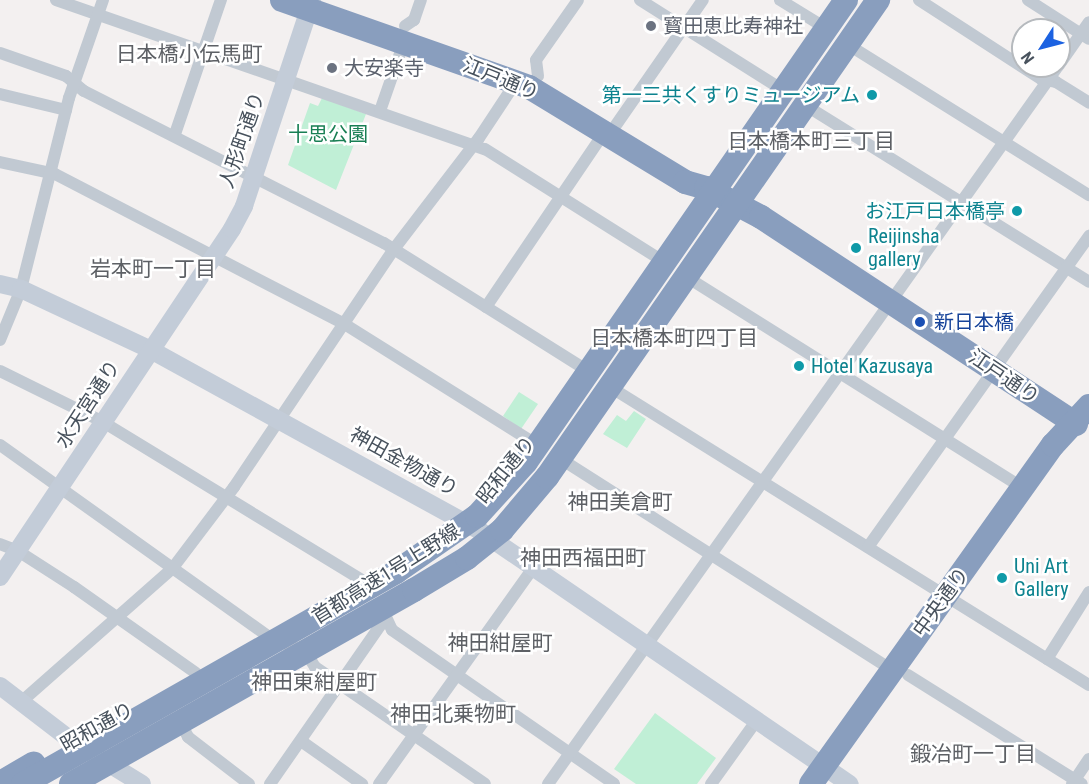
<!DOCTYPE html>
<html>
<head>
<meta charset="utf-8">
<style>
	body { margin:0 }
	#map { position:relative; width:1089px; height:784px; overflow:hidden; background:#f3f0f0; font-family:"Roboto Condensed","Noto Sans JP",sans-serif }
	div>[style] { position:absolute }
	.green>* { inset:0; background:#c0efd6 }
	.highway-tunnel>* { height:24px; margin-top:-12px; transform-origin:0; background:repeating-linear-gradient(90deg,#d1d0d3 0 24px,transparent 0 36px) }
	.street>* { height:12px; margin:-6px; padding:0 6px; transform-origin:6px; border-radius:6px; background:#c1c9d2 }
	.secondary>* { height:18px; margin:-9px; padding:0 9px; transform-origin:9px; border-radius:9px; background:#c3ccd8 }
	.highway>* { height:24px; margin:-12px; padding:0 12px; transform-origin:12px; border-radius:12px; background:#899ebe }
	.dots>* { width:16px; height:16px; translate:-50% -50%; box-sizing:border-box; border:3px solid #fff; border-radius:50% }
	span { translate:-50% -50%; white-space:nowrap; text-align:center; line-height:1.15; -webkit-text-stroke:5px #fff; paint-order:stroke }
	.worship-label { font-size:20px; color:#5b616d }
	.left { translate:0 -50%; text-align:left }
	.street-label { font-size:20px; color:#48525d }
	.culture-label { font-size:20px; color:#0d838f }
	.right { translate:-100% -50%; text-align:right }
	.park-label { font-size:20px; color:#197f54 }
	.transit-label { font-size:20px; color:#164399 }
	.neighbourhood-label { font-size:21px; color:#5d6065 }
	.north { position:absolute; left:1011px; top:18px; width:60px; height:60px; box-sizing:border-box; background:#fff; border:2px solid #b6babe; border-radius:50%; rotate:234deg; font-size:16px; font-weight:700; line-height:24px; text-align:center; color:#48525d }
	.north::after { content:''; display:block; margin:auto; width:21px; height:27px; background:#1c62e1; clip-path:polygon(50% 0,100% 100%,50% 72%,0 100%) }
</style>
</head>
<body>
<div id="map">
	<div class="green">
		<i style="clip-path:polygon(322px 98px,366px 114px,336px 190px,288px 165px,310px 103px,318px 106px)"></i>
		<i style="clip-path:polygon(519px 392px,538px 404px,521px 429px,503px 416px)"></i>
		<i style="clip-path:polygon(634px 411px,646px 419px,627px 448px,603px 434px,617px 415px,626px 421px)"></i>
		<i style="clip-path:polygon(655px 713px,716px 758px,697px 784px,636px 784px,614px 769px)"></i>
	</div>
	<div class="highway-tunnel">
		<i style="left:284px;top:650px;width:15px;rotate:-32deg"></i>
	</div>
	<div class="street">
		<i style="left:56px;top:0;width:454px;rotate:19.2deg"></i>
		<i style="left:485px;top:149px;width:204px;rotate:32.2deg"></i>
		<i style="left:640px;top:0;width:163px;rotate:32.2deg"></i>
		<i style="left:780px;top:0;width:48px;rotate:31.4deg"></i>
		<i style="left:919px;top:0;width:145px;rotate:32.9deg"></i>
		<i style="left:1041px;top:79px;width:15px;rotate:11deg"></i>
		<i style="left:1056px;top:82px;width:39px;rotate:32deg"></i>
		<i style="left:1028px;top:0;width:72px;rotate:32.6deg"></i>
		<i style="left:405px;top:26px;width:11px;rotate:-34deg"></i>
		<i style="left:414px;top:20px;width:21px;rotate:-71deg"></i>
		<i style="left:855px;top:49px;width:276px;rotate:32deg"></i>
		<i style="left:0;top:53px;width:70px;rotate:19.2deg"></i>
		<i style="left:66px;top:76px;width:23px;rotate:40deg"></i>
		<i style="left:84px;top:91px;width:336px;rotate:26.9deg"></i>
		<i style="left:384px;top:243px;width:234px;rotate:32.1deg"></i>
		<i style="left:1059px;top:65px;width:52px;rotate:-55.1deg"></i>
		<i style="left:538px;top:76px;width:16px;rotate:-97deg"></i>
		<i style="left:536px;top:60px;width:73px;rotate:-55deg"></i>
		<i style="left:0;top:94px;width:68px;rotate:13.6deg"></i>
		<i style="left:813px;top:110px;width:325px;rotate:31.9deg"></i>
		<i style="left:380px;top:111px;width:73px;rotate:-70.8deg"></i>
		<i style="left:616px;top:125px;width:152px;rotate:-55.2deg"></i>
		<i style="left:175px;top:134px;width:142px;rotate:-71.1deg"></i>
		<i style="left:0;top:162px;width:56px;rotate:12.3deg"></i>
		<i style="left:55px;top:174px;width:328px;rotate:27.4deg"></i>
		<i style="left:346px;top:325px;width:218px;rotate:32.1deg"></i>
		<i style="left:693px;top:281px;width:390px;rotate:32.1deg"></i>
		<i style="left:486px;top:307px;width:210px;rotate:-55.9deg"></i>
		<i style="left:0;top:340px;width:55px;rotate:-67.6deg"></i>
		<i style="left:21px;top:289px;width:197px;rotate:-75.9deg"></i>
		<i style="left:69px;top:98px;width:104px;rotate:-70.9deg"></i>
		<i style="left:0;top:371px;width:115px;rotate:26.3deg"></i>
		<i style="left:103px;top:422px;width:305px;rotate:31.4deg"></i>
		<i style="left:615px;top:390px;width:558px;rotate:31.9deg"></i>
		<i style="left:0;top:445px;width:327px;rotate:35.5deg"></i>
		<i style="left:564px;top:461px;width:389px;rotate:32.5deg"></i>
		<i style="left:0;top:544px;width:19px;rotate:21deg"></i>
		<i style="left:18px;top:551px;width:67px;rotate:32.7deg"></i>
		<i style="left:74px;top:587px;width:149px;rotate:35.2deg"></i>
		<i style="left:868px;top:547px;width:382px;rotate:-54.6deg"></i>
		<i style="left:386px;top:617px;width:14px;rotate:65deg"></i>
		<i style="left:392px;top:630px;width:270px;rotate:34.7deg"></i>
		<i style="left:310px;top:659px;width:9px;rotate:58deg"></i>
		<i style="left:315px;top:667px;width:206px;rotate:34.5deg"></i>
		<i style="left:1047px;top:659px;width:79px;rotate:-57.9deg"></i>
		<i style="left:908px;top:675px;width:205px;rotate:32.1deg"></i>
		<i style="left:21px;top:702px;width:201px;rotate:-41.4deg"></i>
		<i style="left:172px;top:569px;width:103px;rotate:-52.9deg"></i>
		<i style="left:234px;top:487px;width:287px;rotate:-56.1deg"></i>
		<i style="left:394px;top:249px;width:140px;rotate:-52.6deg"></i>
		<i style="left:479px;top:138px;width:56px;rotate:-56.6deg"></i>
		<i style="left:510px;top:91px;width:13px;rotate:-29deg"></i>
		<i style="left:184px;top:729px;width:9px;rotate:63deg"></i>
		<i style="left:188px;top:737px;width:77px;rotate:37.6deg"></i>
		<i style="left:301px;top:741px;width:75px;rotate:35.2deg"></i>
		<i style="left:270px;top:784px;width:203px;rotate:-55.2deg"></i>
		<i style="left:379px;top:784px;width:265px;rotate:-54.5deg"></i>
		<i style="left:548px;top:784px;width:881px;rotate:-54.61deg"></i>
		<i style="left:711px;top:784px;width:79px;rotate:-54.3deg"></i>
		<i style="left:1072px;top:784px;width:30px;rotate:-56deg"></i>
	</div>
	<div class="secondary">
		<i style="left:0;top:284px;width:22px;rotate:13deg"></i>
		<i style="left:21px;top:289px;width:144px;rotate:25.1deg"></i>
		<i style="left:151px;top:350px;width:376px;rotate:28.8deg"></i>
		<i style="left:480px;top:531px;width:448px;rotate:34.4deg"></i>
		<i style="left:0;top:577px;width:418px;rotate:-56.3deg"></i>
		<i style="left:232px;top:229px;width:26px;rotate:-62deg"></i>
		<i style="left:244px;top:206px;width:217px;rotate:-71.7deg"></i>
		<i style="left:0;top:686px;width:91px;rotate:37.4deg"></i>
		<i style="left:72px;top:741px;width:82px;rotate:31.6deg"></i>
	</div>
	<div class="highway">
		<i style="left:282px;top:0;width:262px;rotate:19.4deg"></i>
		<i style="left:529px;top:87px;width:183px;rotate:31.3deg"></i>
		<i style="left:685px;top:182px;width:22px;rotate:16deg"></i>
		<i style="left:706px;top:188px;width:62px;rotate:27.8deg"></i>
		<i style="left:761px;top:217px;width:377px;rotate:33.3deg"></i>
		<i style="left:0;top:783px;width:39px;rotate:-30deg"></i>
		<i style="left:23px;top:784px;width:429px;rotate:-29.6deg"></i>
		<i style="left:396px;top:572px;width:98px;rotate:-34.7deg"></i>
		<i style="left:477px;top:516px;width:73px;rotate:-47.8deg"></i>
		<i style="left:526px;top:462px;width:562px;rotate:-55.29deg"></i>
		<i style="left:71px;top:784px;width:394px;rotate:-29.5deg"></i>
		<i style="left:414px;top:590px;width:62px;rotate:-31.1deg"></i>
		<i style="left:467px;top:558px;width:45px;rotate:-38.7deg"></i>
		<i style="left:502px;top:530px;width:70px;rotate:-49.7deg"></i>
		<i style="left:547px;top:477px;width:581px;rotate:-55.24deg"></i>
		<i style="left:811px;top:784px;width:417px;rotate:-54.5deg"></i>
		<i style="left:1053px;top:445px;width:53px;rotate:-47.3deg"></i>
	</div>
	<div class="dots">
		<i style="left:651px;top:26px;background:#6b7280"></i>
		<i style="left:332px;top:68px;background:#6b7280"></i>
		<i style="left:872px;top:95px;background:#0f9aa8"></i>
		<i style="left:1017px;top:211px;background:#0f9aa8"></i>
		<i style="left:856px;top:248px;background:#0f9aa8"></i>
		<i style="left:920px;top:322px;background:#1a4fb4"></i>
		<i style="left:799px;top:366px;background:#0f9aa8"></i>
		<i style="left:1002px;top:578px;background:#0f9aa8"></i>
	</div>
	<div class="worship-label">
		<span class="left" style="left:663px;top:26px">寳田恵比寿神社</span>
		<span class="left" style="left:344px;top:68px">大安楽寺</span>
	</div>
	<div class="street-label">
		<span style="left:501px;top:79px;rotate:22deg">江戸通り</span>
		<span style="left:242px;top:140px;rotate:-71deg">人形町通り</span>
		<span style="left:1004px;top:377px;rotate:34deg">江戸通り</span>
		<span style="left:88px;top:404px;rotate:-57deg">水天宮通り</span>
		<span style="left:404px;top:462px;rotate:29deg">神田金物通り</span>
		<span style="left:506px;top:470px;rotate:-51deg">昭和通り</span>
		<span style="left:386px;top:574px;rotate:-32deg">首都高速1号上野線</span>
		<span style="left:941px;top:602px;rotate:-54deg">中央通り</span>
		<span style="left:97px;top:727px;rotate:-29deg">昭和通り</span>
	</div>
	<div class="culture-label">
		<span class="right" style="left:860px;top:95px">第一三共くすりミュージアム</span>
		<span class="right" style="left:1005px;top:211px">お江戸日本橋亭</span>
		<span class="left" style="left:868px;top:248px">Reijinsha<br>gallery</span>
		<span class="left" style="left:811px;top:366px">Hotel Kazusaya</span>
		<span class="left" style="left:1014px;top:578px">Uni Art<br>Gallery</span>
	</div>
	<div class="park-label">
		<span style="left:328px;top:134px">十思公園</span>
	</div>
	<div class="transit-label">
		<span class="left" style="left:934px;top:322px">新日本橋</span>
	</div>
	<div class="neighbourhood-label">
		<span style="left:189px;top:54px">日本橋小伝馬町</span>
		<span style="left:811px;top:141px">日本橋本町三丁目</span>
		<span style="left:153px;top:269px">岩本町一丁目</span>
		<span style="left:674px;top:338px">日本橋本町四丁目</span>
		<span style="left:620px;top:502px">神田美倉町</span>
		<span style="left:583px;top:558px">神田西福田町</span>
		<span style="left:500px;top:643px">神田紺屋町</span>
		<span style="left:314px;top:682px">神田東紺屋町</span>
		<span style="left:453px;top:714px">神田北乗物町</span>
		<span style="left:973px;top:754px">鍛冶町一丁目</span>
	</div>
	<div class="north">N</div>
</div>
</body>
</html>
